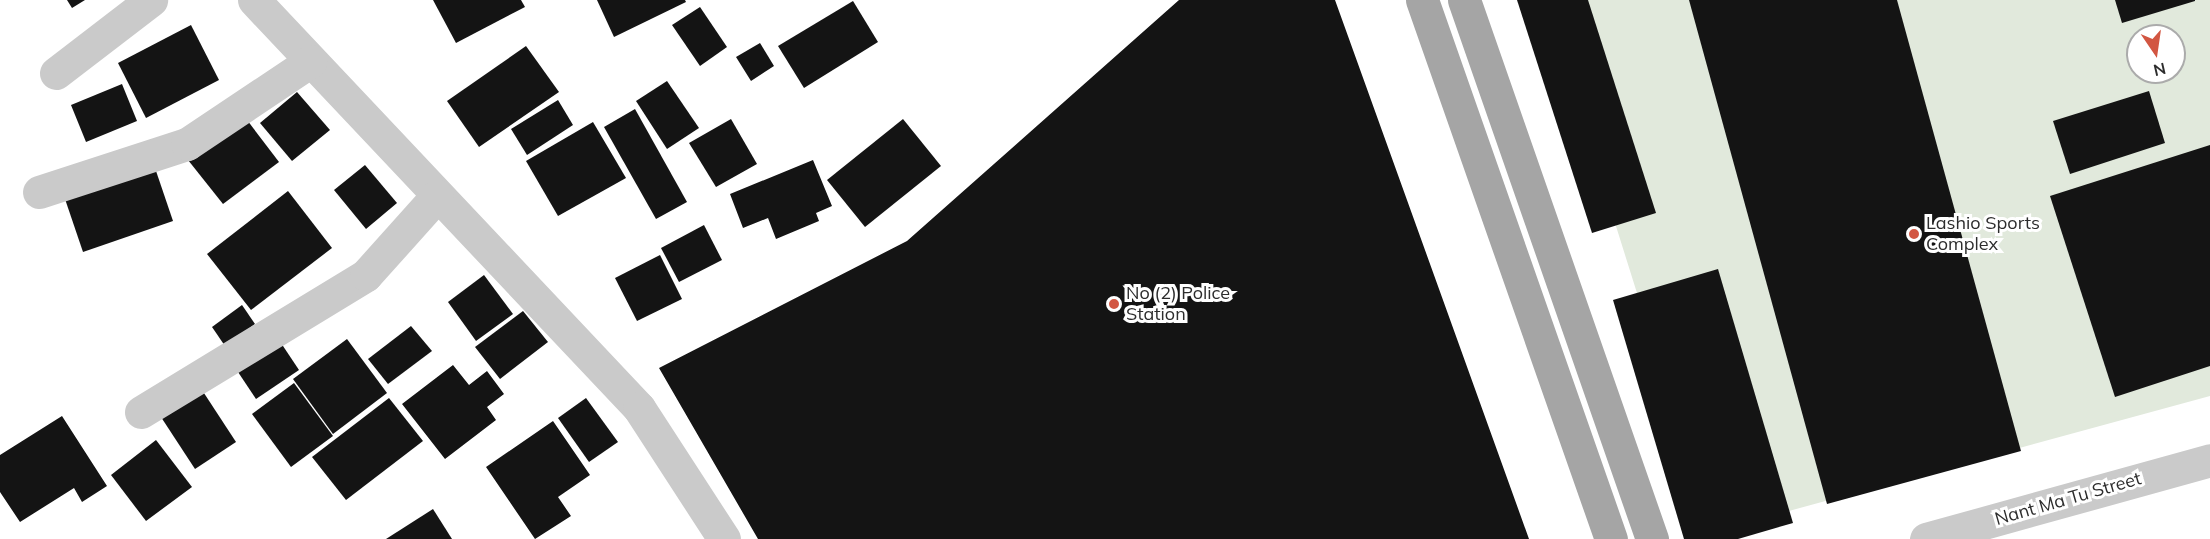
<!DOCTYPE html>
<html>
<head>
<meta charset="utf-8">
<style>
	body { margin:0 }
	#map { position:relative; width:2210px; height:539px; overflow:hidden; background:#fff; font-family:Mulish,sans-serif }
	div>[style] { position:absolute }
	.green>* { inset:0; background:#e1e9dc }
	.building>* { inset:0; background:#141414 }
	.minor>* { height:33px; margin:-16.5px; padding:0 16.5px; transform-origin:16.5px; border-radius:16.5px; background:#cacaca }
	.major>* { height:33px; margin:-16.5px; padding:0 16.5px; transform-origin:16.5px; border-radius:16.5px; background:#a5a5a5 }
	.dots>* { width:16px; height:16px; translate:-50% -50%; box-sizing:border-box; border:3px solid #fff; border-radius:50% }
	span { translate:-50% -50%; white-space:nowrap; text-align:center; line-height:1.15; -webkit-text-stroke:6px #fff; paint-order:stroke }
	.poi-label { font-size:18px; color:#2d2d2d }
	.left { translate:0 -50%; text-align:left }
	.street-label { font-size:18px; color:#2d2d2d }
	.north { position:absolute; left:2126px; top:24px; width:60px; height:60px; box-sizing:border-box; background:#fff; border:2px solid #ababab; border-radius:50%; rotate:167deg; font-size:16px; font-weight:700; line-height:24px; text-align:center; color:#2d2d2d }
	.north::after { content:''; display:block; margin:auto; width:21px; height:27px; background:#d25642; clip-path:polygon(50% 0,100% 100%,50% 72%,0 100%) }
</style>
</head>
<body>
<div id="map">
	<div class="green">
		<i style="clip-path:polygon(evenodd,1545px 0,2210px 0,2210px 396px,1712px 532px,1545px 0,2138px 36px,2174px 36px,2174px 72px,2138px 72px,2138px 36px)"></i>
	</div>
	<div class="building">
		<i style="clip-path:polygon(67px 0,85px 0,72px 8px)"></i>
		<i style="clip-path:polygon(433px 0,521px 0,525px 7px,456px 43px)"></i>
		<i style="clip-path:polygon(597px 0,685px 0,686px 2px,614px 37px)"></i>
		<i style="clip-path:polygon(1179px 0,1335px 0,1529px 539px,758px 539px,659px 368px,907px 241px)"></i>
		<i style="clip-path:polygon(1517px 0,1588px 0,1656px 213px,1592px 233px)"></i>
		<i style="clip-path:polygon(1689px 0,1897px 0,2021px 451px,1827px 504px)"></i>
		<i style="clip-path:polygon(2115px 0,2195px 0,2195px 1px,2122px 23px)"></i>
		<i style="clip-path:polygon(853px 1px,878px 42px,804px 88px,778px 46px)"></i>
		<i style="clip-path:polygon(700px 7px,727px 47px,700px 66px,672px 25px)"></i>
		<i style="clip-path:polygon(191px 25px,219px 80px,146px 118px,118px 63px)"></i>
		<i style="clip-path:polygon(760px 43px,774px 66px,751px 81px,736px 57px)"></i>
		<i style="clip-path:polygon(526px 46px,559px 92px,479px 147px,447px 101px)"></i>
		<i style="clip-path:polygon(667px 81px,699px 128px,667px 149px,636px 101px)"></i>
		<i style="clip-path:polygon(122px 84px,137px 121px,86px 142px,71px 105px)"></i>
		<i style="clip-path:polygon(2149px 91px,2165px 143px,2070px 174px,2053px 121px)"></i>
		<i style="clip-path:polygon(297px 92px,330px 130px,292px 161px,260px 123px)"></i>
		<i style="clip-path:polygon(558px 100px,573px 125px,527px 155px,511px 129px)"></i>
		<i style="clip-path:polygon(635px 109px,687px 202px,656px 219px,604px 127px)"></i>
		<i style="clip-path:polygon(244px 116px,279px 162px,223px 204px,188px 160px)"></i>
		<i style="clip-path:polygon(731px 119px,757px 164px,716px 187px,689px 143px)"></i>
		<i style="clip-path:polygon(903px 119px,941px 166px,865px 227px,827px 180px)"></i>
		<i style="clip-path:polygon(593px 122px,626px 178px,558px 216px,526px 161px)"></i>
		<i style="clip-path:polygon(2210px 145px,2210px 366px,2115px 397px,2050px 196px)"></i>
		<i style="clip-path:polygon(813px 160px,832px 206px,816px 213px,819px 221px,776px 239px,768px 218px,743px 228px,730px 194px)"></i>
		<i style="clip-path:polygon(365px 165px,397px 203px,366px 229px,334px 190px)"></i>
		<i style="clip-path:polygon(155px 168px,173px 221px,83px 252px,65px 199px)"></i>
		<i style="clip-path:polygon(288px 191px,332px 248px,251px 310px,207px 254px)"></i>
		<i style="clip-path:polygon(704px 225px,722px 260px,679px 282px,661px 248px)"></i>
		<i style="clip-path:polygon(660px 255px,682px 299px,637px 321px,615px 278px)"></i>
		<i style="clip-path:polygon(1718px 269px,1793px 523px,1738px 539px,1684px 539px,1613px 300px)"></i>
		<i style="clip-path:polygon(484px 275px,513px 314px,476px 341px,448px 302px)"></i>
		<i style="clip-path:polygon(242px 305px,255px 324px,225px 346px,212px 327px)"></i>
		<i style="clip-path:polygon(523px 311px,548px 342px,500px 379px,475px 347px)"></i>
		<i style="clip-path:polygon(411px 326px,432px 351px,388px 384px,368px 359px)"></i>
		<i style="clip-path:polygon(275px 334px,299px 370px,256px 399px,232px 363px)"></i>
		<i style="clip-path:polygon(347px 339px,387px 393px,333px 434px,293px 379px)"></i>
		<i style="clip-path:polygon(453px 365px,469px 385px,487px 371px,504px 394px,487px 407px,496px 420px,445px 459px,402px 404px)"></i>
		<i style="clip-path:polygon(294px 383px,333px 436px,291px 467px,252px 414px)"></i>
		<i style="clip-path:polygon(200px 387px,236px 442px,195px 469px,159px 414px)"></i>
		<i style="clip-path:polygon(389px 398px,423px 441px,346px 500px,312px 457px)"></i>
		<i style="clip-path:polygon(586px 398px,618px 442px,589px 462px,558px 418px)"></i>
		<i style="clip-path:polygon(62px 416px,107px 486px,82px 502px,74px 488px,20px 522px,0 492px,0 455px)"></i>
		<i style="clip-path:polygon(553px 421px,590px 475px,558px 497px,571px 516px,535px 539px,486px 467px)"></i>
		<i style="clip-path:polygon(156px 440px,192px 487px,146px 521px,111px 475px)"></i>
		<i style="clip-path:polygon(433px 509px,452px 539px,386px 539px)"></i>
	</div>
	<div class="minor">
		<i style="left:254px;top:0;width:561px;rotate:46.66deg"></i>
		<i style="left:639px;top:408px;width:156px;rotate:57deg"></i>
		<i style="left:56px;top:73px;width:120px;rotate:-37.5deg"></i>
		<i style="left:39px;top:192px;width:156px;rotate:-18deg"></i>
		<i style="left:187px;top:144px;width:149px;rotate:-33.8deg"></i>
		<i style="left:141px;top:412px;width:263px;rotate:-31.3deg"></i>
		<i style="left:366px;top:275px;width:106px;rotate:-48.1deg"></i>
		<i style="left:1926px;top:539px;width:295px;rotate:-15.5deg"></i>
	</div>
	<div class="major">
		<i style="left:1422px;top:0;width:571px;rotate:70.68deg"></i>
		<i style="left:1464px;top:0;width:571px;rotate:70.77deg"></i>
	</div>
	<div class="dots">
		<i style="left:1914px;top:234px;background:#d25642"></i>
		<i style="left:1114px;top:304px;background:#d25642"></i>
	</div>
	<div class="poi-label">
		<span class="left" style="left:1926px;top:234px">Lashio Sports<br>Complex</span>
		<span class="left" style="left:1126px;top:304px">No (2) Police<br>Station</span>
	</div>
	<div class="street-label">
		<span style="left:2068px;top:499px;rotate:-16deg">Nant Ma Tu Street</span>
	</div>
	<div class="north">N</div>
</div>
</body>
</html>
